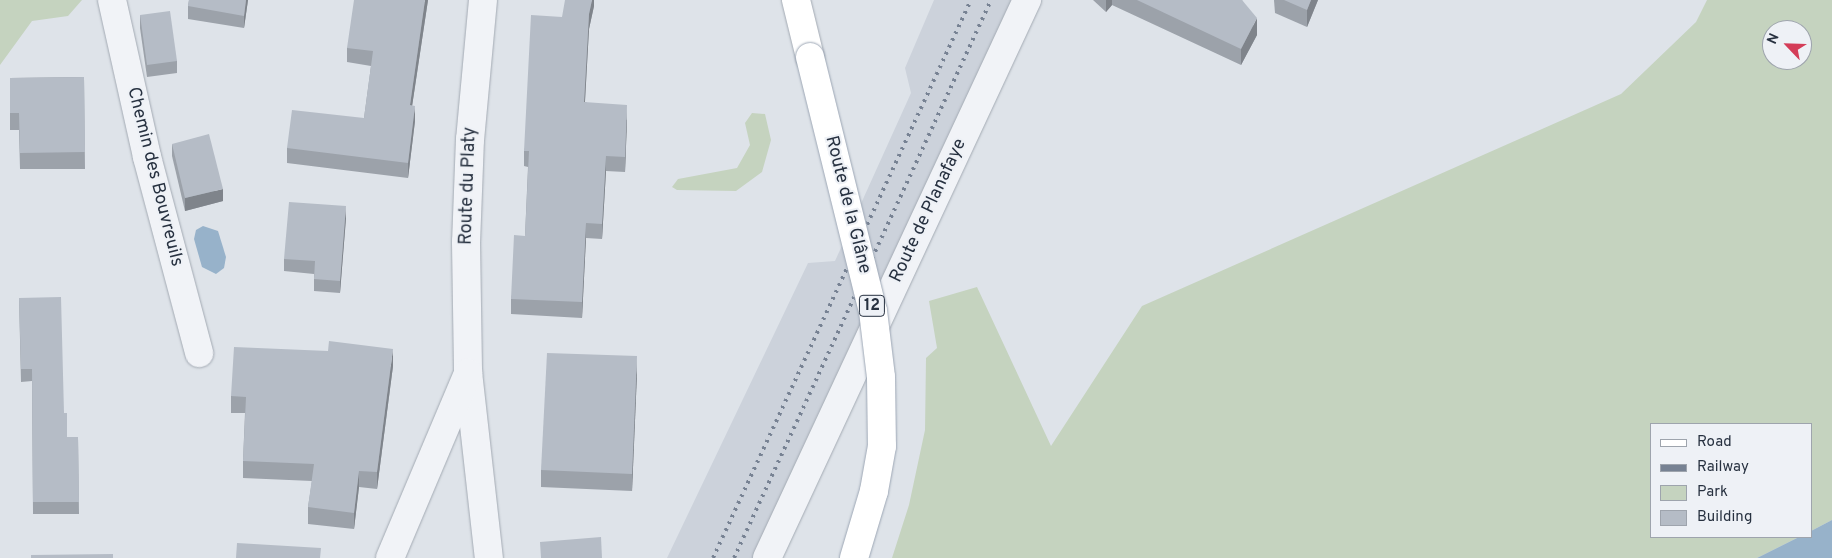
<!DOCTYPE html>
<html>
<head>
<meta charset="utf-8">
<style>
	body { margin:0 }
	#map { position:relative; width:1832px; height:558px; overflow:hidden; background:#dee3e9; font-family:Overpass,sans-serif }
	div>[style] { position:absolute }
	.built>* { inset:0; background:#ccd2db }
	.green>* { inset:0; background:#c5d3bf }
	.water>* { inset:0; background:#97b2ca }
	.roads { filter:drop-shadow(0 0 1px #a3aab3) drop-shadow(0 0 1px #a3aab3) }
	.street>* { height:28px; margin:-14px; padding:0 14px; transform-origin:14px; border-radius:14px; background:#f1f3f7 }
	.primary>* { height:28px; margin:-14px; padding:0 14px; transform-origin:14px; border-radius:14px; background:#fff }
	.rail>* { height:4px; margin-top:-2px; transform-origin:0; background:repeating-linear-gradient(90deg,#778293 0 2.5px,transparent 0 7.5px) }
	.bridges { filter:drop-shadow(0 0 1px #9da7b5) drop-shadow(0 0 1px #9da7b5) }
	.primary-bridge>* { height:28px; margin:-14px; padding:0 14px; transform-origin:14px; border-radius:14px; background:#fff }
	.wall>* { inset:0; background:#9ca2aa }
	.shaded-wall>* { inset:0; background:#7f848b }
	.building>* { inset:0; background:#b5bcc6 }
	span { translate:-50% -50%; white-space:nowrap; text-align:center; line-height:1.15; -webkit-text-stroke:4px #eef1f6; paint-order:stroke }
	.shield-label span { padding:1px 4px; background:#eef1f6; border:1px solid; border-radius:4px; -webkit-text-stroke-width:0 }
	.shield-label { font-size:16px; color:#273140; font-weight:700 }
	.street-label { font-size:18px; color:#273140 }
	.legend { position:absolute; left:1650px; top:423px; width:162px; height:115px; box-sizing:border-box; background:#eef1f6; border:1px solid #9ea4ad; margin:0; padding:6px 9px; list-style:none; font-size:15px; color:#273140 }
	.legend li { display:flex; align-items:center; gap:10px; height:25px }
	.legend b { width:25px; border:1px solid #9ea4ad }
	.north { position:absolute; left:1762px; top:20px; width:50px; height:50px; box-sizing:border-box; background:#eef1f6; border:1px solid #9ea4ad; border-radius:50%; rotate:294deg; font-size:14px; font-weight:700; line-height:20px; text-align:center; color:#273140 }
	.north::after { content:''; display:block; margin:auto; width:18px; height:22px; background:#d43d58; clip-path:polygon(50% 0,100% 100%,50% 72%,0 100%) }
</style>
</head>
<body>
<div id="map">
	<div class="built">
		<i style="clip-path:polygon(934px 0,1014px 0,753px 558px,667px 558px,808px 263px,835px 261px,911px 93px,905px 68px)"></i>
	</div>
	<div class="green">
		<i style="clip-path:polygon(0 0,82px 0,68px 16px,32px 21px,0 65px)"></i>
		<i style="clip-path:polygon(evenodd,1707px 0,1832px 0,1832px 520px,1811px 531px,1811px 424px,1651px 424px,1651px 537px,1799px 537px,1757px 558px,892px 558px,909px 505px,925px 430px,926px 358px,937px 348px,929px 301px,977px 287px,1051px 446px,1142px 306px,1621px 94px,1696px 22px,1707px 0,1772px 30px,1802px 30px,1802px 60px,1772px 60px,1772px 30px)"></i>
		<i style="clip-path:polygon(752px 113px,765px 114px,771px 140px,762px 172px,736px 191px,677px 190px,672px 187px,678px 179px,737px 168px,750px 145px,745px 123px)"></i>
	</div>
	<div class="water">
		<i style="clip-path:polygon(203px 226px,218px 231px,226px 257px,224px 268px,216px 274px,202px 267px,194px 239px,196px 230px)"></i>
		<i style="clip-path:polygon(1832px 520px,1832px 558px,1757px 558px,1799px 537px,1811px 537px,1811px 531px)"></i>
	</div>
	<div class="roads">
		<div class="street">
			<i style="left:112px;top:0;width:161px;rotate:77.4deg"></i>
			<i style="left:147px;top:157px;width:203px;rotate:75.1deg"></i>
			<i style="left:483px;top:0;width:140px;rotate:95.3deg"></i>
			<i style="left:470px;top:139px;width:103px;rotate:92.2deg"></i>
			<i style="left:466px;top:242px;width:130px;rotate:89.1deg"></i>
			<i style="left:468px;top:372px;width:187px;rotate:83.6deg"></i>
			<i style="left:390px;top:558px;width:201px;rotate:-67.1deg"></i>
			<i style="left:767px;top:558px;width:616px;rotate:-65.02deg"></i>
		</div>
		<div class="primary">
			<i style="left:796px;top:0;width:59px;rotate:76.2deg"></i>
		</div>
	</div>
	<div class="rail">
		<i style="left:713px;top:558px;width:615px;rotate:-65.19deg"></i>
		<i style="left:734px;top:558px;width:614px;rotate:-65.27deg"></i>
	</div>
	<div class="bridges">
		<div class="primary-bridge">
			<i style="left:810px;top:57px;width:262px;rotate:76.1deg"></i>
			<i style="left:873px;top:311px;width:66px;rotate:83.1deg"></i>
			<i style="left:881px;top:377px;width:69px;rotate:89.2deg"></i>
			<i style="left:882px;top:446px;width:46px;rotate:100.1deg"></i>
			<i style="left:874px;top:491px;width:70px;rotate:106.6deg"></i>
		</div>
	</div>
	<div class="wall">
		<i style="clip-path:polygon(189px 0,248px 0,244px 28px,188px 19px,188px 6px)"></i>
		<i style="clip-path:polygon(428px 0,412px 106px,415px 121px,408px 178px,287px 163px,287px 148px,364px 118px,371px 66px,347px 62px,347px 48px)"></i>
		<i style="clip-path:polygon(594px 0,594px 6px,589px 29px,585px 102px,627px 120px,625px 172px,606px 171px,602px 239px,586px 238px,582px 318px,511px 314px,511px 299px,525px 236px,528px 167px,524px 166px,524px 151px,562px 17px)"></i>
		<i style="clip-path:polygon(1093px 0,1242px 0,1257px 35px,1241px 65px,1112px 5px,1106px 12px)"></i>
		<i style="clip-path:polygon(1274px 0,1318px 0,1307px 27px,1275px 13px)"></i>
		<i style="clip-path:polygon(140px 15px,177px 61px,177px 73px,147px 77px,140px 28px)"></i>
		<i style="clip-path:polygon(84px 77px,85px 169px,20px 169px,19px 130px,10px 130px,10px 78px)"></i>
		<i style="clip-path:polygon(172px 144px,223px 201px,185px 211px,172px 156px)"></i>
		<i style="clip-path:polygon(346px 218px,340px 293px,314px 291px,314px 274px,284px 271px,284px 259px)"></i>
		<i style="clip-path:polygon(19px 298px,64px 413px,67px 437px,78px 437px,79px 514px,33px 514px,32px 381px,21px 382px)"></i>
		<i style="clip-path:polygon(393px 366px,377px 489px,359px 487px,354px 529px,308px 524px,308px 507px,312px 481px,243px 478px,243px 461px,245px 413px,231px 413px,231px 396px)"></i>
		<i style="clip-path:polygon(637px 373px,632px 491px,541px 487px,541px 470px)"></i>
	</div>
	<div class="shaded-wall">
		<i style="clip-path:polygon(246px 0,248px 0,244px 28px,244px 16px)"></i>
		<i style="clip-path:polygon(425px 0,428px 0,410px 120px,410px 105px)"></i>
		<i style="clip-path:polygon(592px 0,594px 0,594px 6px,589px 29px,584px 118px,584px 102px,589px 14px)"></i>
		<i style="clip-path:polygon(1106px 0,1112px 0,1112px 5px,1106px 12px)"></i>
		<i style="clip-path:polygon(1311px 0,1318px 0,1307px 27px,1307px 10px)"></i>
		<i style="clip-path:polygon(1257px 18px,1257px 35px,1241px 65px,1241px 49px)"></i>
		<i style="clip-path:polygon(627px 105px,627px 120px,625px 172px,625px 157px)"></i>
		<i style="clip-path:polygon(415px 106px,415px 121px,408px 178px,408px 163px)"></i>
		<i style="clip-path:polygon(606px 156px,606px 171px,602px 239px,602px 224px)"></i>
		<i style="clip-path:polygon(223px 189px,223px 201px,185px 211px,185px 198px)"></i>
		<i style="clip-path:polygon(346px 206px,346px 218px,340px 293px,340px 281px)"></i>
		<i style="clip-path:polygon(586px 223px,586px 238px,582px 318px,582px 302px)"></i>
		<i style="clip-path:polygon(393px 349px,393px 366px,377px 489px,377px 472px)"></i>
		<i style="clip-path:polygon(637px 356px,637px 373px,632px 491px,632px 474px)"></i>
		<i style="clip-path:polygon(359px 471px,359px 487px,354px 529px,354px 513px)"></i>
	</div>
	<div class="building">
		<i style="clip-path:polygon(189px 0,246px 0,244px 16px,188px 6px)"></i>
		<i style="clip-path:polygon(354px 0,425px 0,410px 105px,415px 106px,408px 163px,287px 148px,292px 110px,364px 118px,373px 51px,347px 48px)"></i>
		<i style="clip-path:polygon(565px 0,592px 0,589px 14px,584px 102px,627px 105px,625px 157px,606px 156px,602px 224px,586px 223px,582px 302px,511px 299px,514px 235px,525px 236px,529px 151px,524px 151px,531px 15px,562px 17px)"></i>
		<i style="clip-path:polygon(1137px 0,1242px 0,1257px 18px,1241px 49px)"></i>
		<i style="clip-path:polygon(1284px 0,1311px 0,1307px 10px)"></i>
		<i style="clip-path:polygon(170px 11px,177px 61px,147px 65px,140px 15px)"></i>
		<i style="clip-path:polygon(84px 77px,85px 152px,20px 153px,19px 113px,10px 113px,10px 78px)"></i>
		<i style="clip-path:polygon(209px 134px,223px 189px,185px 198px,172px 144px)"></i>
		<i style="clip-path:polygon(289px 202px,346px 206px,340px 281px,314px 279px,315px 261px,284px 259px)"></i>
		<i style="clip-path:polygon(61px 297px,64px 413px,67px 413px,67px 437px,78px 437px,79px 502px,33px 502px,32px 369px,21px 369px,19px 298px)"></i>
		<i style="clip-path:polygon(329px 341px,393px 349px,377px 472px,359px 471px,354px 513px,308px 507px,314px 464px,243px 461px,246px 397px,231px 396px,234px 347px,328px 351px)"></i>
		<i style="clip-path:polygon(547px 353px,637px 356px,632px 474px,541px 470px)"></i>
		<i style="clip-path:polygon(601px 537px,602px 558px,541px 558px,540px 542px)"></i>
		<i style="clip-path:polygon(237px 543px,321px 548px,320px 558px,236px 558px)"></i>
		<i style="clip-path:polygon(113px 554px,113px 558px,31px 558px,31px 555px)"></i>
	</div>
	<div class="shield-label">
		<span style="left:872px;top:306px">12</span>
	</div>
	<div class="street-label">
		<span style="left:154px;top:177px;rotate:76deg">Chemin des Bouvreuils</span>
		<span style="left:469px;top:186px;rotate:-88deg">Route du Platy</span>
		<span style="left:847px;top:205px;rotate:76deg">Route de la Glâne</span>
		<span style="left:929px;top:211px;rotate:-65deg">Route de Planafaye</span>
	</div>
	<ul class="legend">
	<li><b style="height:6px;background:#fff"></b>Road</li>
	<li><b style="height:6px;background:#778293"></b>Railway</li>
	<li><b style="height:14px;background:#c5d3bf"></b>Park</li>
	<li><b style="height:14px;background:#b5bcc6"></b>Building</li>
	</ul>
	<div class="north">N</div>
</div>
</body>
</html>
